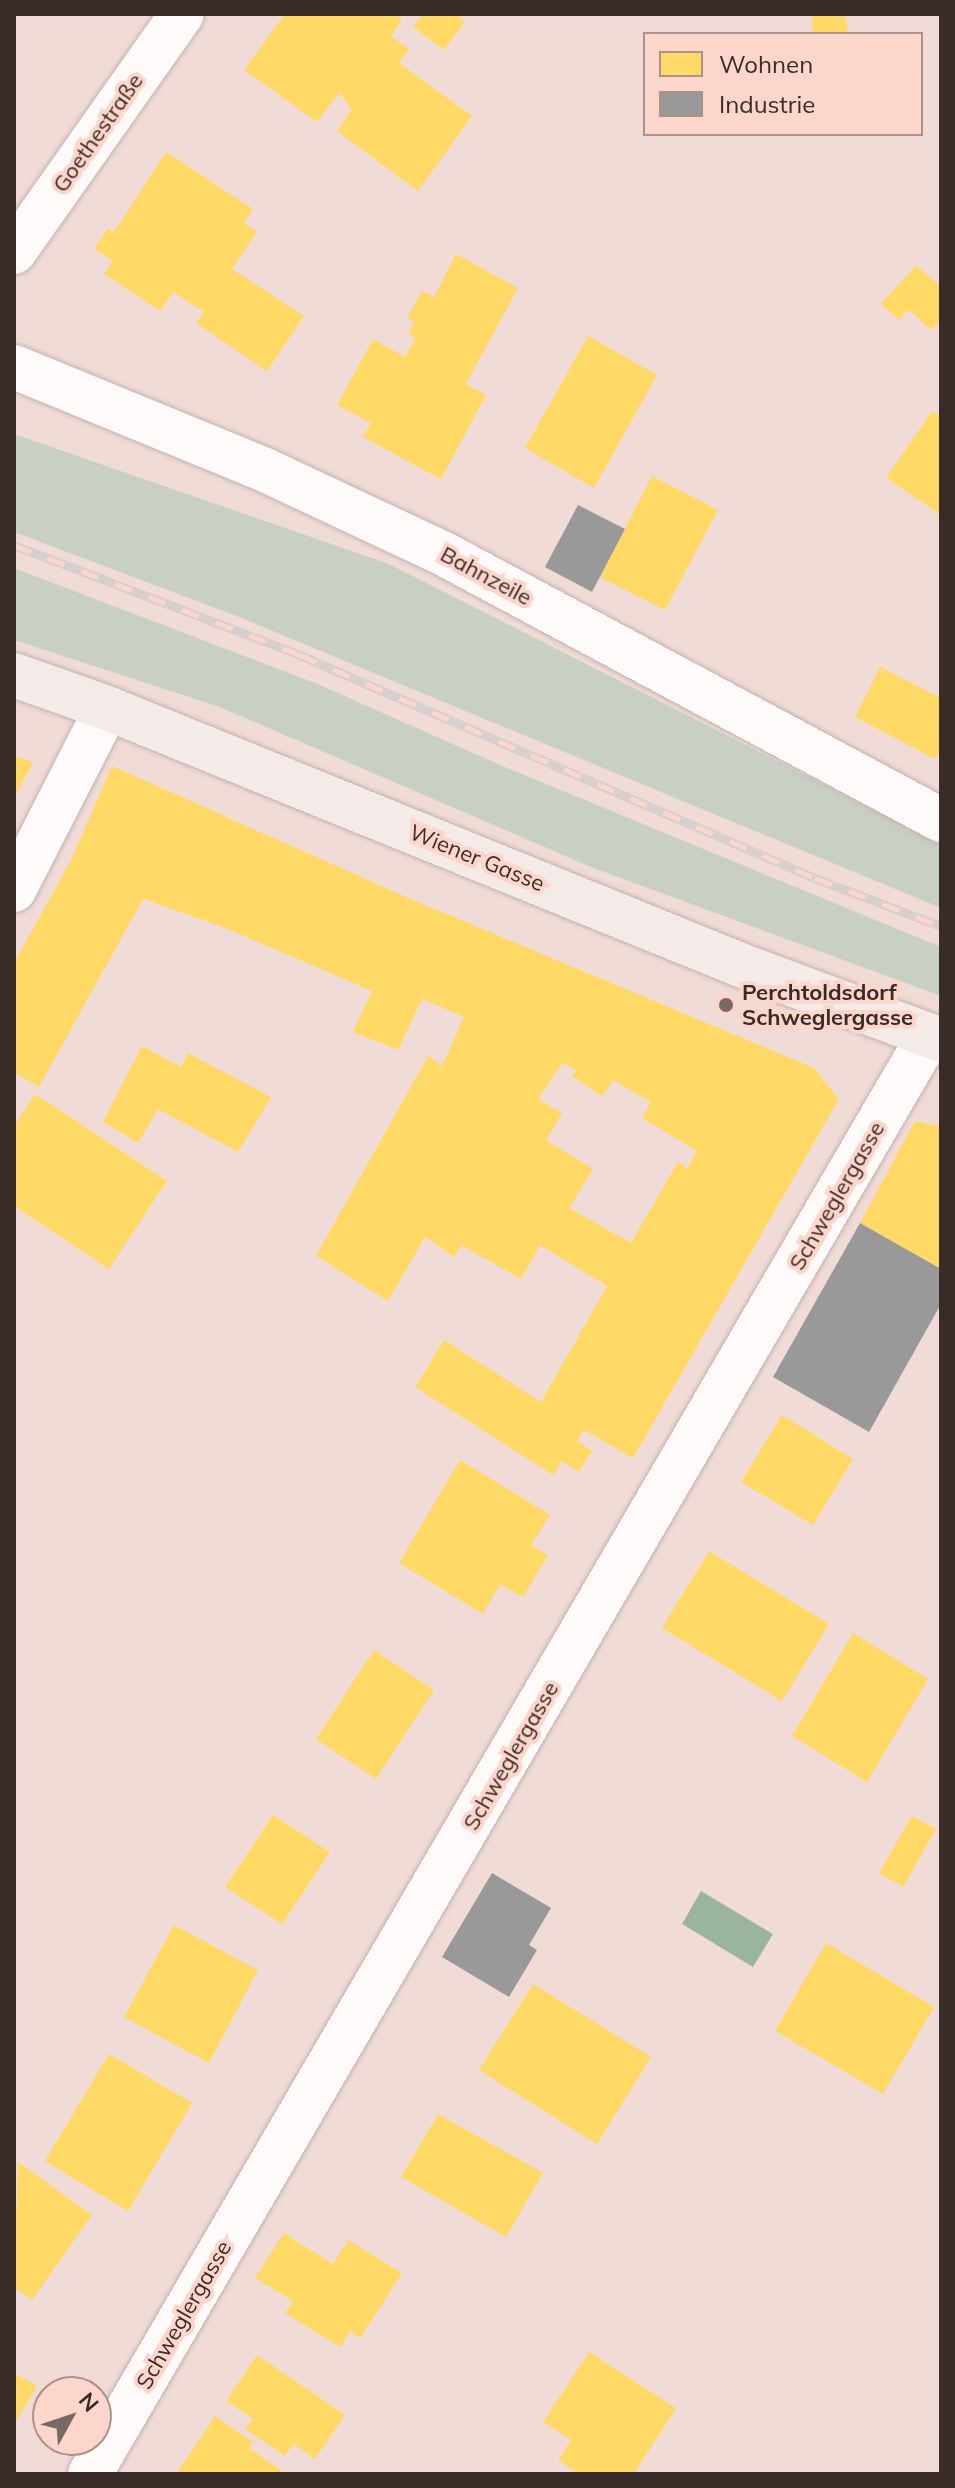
<!DOCTYPE html>
<html>
<head>
<meta charset="utf-8">
<style>
	body { margin:0 }
	#map { position:relative; width:955px; height:2488px; overflow:hidden; background:#f1dbd6; font-family:Mulish,sans-serif }
	div>[style] { position:absolute }
	.green>* { inset:0; background:#c8cfc3 }
	.water>* { inset:0; background:#9ab4a0 }
	.homes>* { inset:0; background:#ffd966 }
	.industry>* { inset:0; background:#999 }
	.roads { filter:drop-shadow(0 0 2px #c2b1ad) drop-shadow(0 0 2px #c2b1ad) }
	.minor>* { height:44px; margin:-22px; padding:0 22px; transform-origin:22px; border-radius:22px; background:#fdfaf9 }
	.major>* { height:44px; margin:-22px; padding:0 22px; transform-origin:22px; border-radius:22px; background:#f4eae7 }
	.rail>* { height:9px; margin-top:-4.5px; transform-origin:0; background:repeating-linear-gradient(90deg,#fcd5cb 0 18px,#d6cfce 0 36px); box-sizing:border-box; border-block:2px solid #d6cfce }
	.dots>* { width:22px; height:22px; translate:-50% -50%; box-sizing:border-box; border:4px solid #fcd5cb; border-radius:50% }
	span { translate:-50% -50%; white-space:nowrap; text-align:center; line-height:1.15; -webkit-text-stroke:8px #fcd5cb; paint-order:stroke }
	.street-label { font-size:22px; color:#392b27 }
	.poi-label { font-size:22px; color:#392b27; font-weight:700 }
	.left { translate:0 -50%; text-align:left }
	.frame { position:absolute; inset:0; border:16px solid #392b27; pointer-events:none }
	.legend { position:absolute; left:643px; top:32px; width:280px; height:104px; box-sizing:border-box; background:#fcd5cb; border:2px solid #ae9189; margin:0; padding:10px 14px; list-style:none; font-size:24px; color:#392b27 }
	.legend li { display:flex; align-items:center; gap:16px; height:40px }
	.legend b { width:40px; border:2px solid #ae9189 }
	.north { position:absolute; left:32px; top:2376px; width:80px; height:80px; box-sizing:border-box; background:#fcd5cb; border:2px solid #ae9189; border-radius:50%; rotate:50deg; font-size:22px; font-weight:700; line-height:32px; text-align:center; color:#392b27 }
	.north::after { content:''; display:block; margin:auto; width:28px; height:36px; background:#796964; clip-path:polygon(50% 0,100% 100%,50% 72%,0 100%) }
</style>
</head>
<body>
<div id="map">
	<div class="green">
		<i style="clip-path:polygon(14px 434px,389px 564px,941px 844px,941px 908px,234px 615px,14px 532px)"></i>
		<i style="clip-path:polygon(14px 568px,315px 683px,500px 765px,941px 947px,941px 996px,591px 867px,220px 707px,14px 640px)"></i>
	</div>
	<div class="water">
		<i style="clip-path:polygon(701px 1891px,773px 1934px,753px 1967px,682px 1924px)"></i>
	</div>
	<div class="homes">
		<i style="clip-path:polygon(285px 14px,395px 14px,402px 20px,391px 36px,409px 49px,399px 63px,472px 116px,418px 191px,337px 131px,352px 109px,339px 93px,317px 122px,244px 70px)"></i>
		<i style="clip-path:polygon(423px 14px,456px 14px,465px 21px,444px 50px,413px 27px)"></i>
		<i style="clip-path:polygon(811px 14px,845px 14px,848px 34px,813px 34px)"></i>
		<i style="clip-path:polygon(166px 152px,253px 209px,244px 223px,257px 232px,232px 269px,304px 316px,267px 371px,196px 323px,204px 312px,173px 292px,160px 311px,104px 274px,113px 261px,94px 249px,108px 228px,114px 232px)"></i>
		<i style="clip-path:polygon(456px 254px,518px 288px,466px 384px,486px 395px,441px 479px,363px 437px,371px 423px,337px 405px,373px 339px,405px 357px,416px 338px,408px 334px,414px 322px,407px 318px,422px 291px,434px 297px)"></i>
		<i style="clip-path:polygon(916px 265px,941px 287px,941px 319px,932px 330px,908px 310px,899px 320px,881px 304px)"></i>
		<i style="clip-path:polygon(588px 336px,657px 375px,594px 488px,525px 448px)"></i>
		<i style="clip-path:polygon(932px 411px,941px 417px,941px 515px,886px 478px)"></i>
		<i style="clip-path:polygon(652px 476px,718px 510px,665px 610px,600px 577px)"></i>
		<i style="clip-path:polygon(880px 667px,941px 698px,941px 748px,935px 759px,855px 717px)"></i>
		<i style="clip-path:polygon(14px 755px,33px 762px,14px 798px)"></i>
		<i style="clip-path:polygon(evenodd,112px 766px,411px 899px,814px 1068px,839px 1099px,633px 1458px,584px 1430px,577px 1441px,592px 1451px,579px 1472px,562px 1461px,553px 1475px,415px 1387px,444px 1340px,541px 1402px,607px 1286px,540px 1245px,521px 1279px,461px 1245px,454px 1257px,425px 1237px,388px 1301px,316px 1256px,428px 1056px,442px 1066px,464px 1017px,422px 999px,398px 1050px,353px 1032px,372px 991px,223px 927px,143px 899px,39px 1087px,14px 1072px,14px 963px,71px 860px,112px 766px,562px 1063px,576px 1070px,572px 1076px,602px 1096px,613px 1080px,651px 1102px,642px 1118px,697px 1151px,687px 1169px,678px 1162px,631px 1243px,569px 1208px,593px 1169px,546px 1140px,562px 1113px,538px 1099px,562px 1063px)"></i>
		<i style="clip-path:polygon(142px 1046px,181px 1067px,188px 1053px,271px 1097px,238px 1152px,158px 1109px,138px 1143px,103px 1122px)"></i>
		<i style="clip-path:polygon(35px 1094px,167px 1181px,109px 1269px,14px 1206px,14px 1126px)"></i>
		<i style="clip-path:polygon(915px 1121px,941px 1127px,941px 1269px,860px 1223px)"></i>
		<i style="clip-path:polygon(782px 1415px,853px 1459px,813px 1525px,741px 1482px)"></i>
		<i style="clip-path:polygon(460px 1460px,550px 1515px,531px 1545px,548px 1555px,523px 1597px,500px 1584px,483px 1614px,399px 1563px)"></i>
		<i style="clip-path:polygon(709px 1551px,829px 1624px,782px 1701px,662px 1628px)"></i>
		<i style="clip-path:polygon(853px 1633px,928px 1679px,867px 1782px,792px 1736px)"></i>
		<i style="clip-path:polygon(374px 1650px,434px 1690px,376px 1779px,316px 1739px)"></i>
		<i style="clip-path:polygon(273px 1815px,330px 1852px,282px 1924px,225px 1887px)"></i>
		<i style="clip-path:polygon(912px 1816px,936px 1829px,903px 1887px,879px 1873px)"></i>
		<i style="clip-path:polygon(174px 1925px,258px 1970px,209px 2063px,124px 2017px)"></i>
		<i style="clip-path:polygon(826px 1943px,934px 2007px,883px 2094px,775px 2031px)"></i>
		<i style="clip-path:polygon(533px 1984px,651px 2057px,597px 2144px,479px 2070px)"></i>
		<i style="clip-path:polygon(109px 2054px,192px 2103px,128px 2211px,45px 2161px)"></i>
		<i style="clip-path:polygon(438px 2114px,543px 2173px,506px 2237px,401px 2177px)"></i>
		<i style="clip-path:polygon(18px 2162px,92px 2215px,32px 2300px,14px 2287px)"></i>
		<i style="clip-path:polygon(284px 2233px,333px 2264px,348px 2240px,402px 2273px,360px 2338px,350px 2331px,340px 2347px,285px 2313px,293px 2301px,255px 2278px)"></i>
		<i style="clip-path:polygon(589px 2352px,676px 2408px,634px 2474px,579px 2474px,558px 2460px,571px 2440px,543px 2422px)"></i>
		<i style="clip-path:polygon(257px 2355px,345px 2415px,315px 2459px,293px 2444px,285px 2456px,245px 2429px,253px 2419px,226px 2401px)"></i>
		<i style="clip-path:polygon(14px 2373px,37px 2386px,14px 2425px)"></i>
		<i style="clip-path:polygon(215px 2416px,253px 2442px,249px 2448px,286px 2474px,176px 2474px)"></i>
	</div>
	<div class="industry">
		<i style="clip-path:polygon(578px 505px,625px 529px,592px 592px,545px 567px)"></i>
		<i style="clip-path:polygon(860px 1223px,941px 1269px,941px 1304px,869px 1432px,773px 1377px)"></i>
		<i style="clip-path:polygon(492px 1873px,551px 1908px,529px 1945px,537px 1950px,509px 1997px,442px 1957px)"></i>
	</div>
	<div class="roads">
		<div class="minor">
			<i style="left:14px;top:252px;width:291px;rotate:-54.8deg"></i>
			<i style="left:14px;top:367px;width:271px;rotate:22.3deg"></i>
			<i style="left:265px;top:470px;width:198px;rotate:25.1deg"></i>
			<i style="left:444px;top:554px;width:564px;rotate:28.16deg"></i>
			<i style="left:14px;top:890px;width:204px;rotate:-62.9deg"></i>
			<i style="left:90px;top:2474px;width:1665px;rotate:-59.74deg"></i>
		</div>
		<div class="major">
			<i style="left:14px;top:675px;width:99px;rotate:19.5deg"></i>
			<i style="left:107px;top:708px;width:681px;rotate:22.08deg"></i>
			<i style="left:738px;top:964px;width:217px;rotate:20.5deg"></i>
		</div>
	</div>
	<div class="rail">
		<i style="left:14px;top:545px;width:306px;rotate:21deg"></i>
		<i style="left:300px;top:655px;width:561px;rotate:23.41deg"></i>
		<i style="left:815px;top:878px;width:135px;rotate:20.9deg"></i>
	</div>
	<div class="dots">
		<i style="left:726px;top:1005px;background:#796964"></i>
	</div>
	<div class="street-label">
		<span style="left:98px;top:133px;rotate:-55deg">Goethestraße</span>
		<span style="left:486px;top:576px;rotate:28deg">Bahnzeile</span>
		<span style="left:477px;top:858px;rotate:22deg">Wiener Gasse</span>
		<span style="left:837px;top:1196px;rotate:-60deg">Schweglergasse</span>
		<span style="left:511px;top:1756px;rotate:-60deg">Schweglergasse</span>
		<span style="left:184px;top:2315px;rotate:-60deg">Schweglergasse</span>
	</div>
	<div class="poi-label">
		<span class="left" style="left:742px;top:1005px">Perchtoldsdorf<br>Schweglergasse</span>
	</div>
	<div class="frame"></div>
	<ul class="legend">
	<li><b style="height:22px;background:#ffd966"></b>Wohnen</li>
	<li><b style="height:22px;background:#999"></b>Industrie</li>
	</ul>
	<div class="north">N</div>
</div>
</body>
</html>
